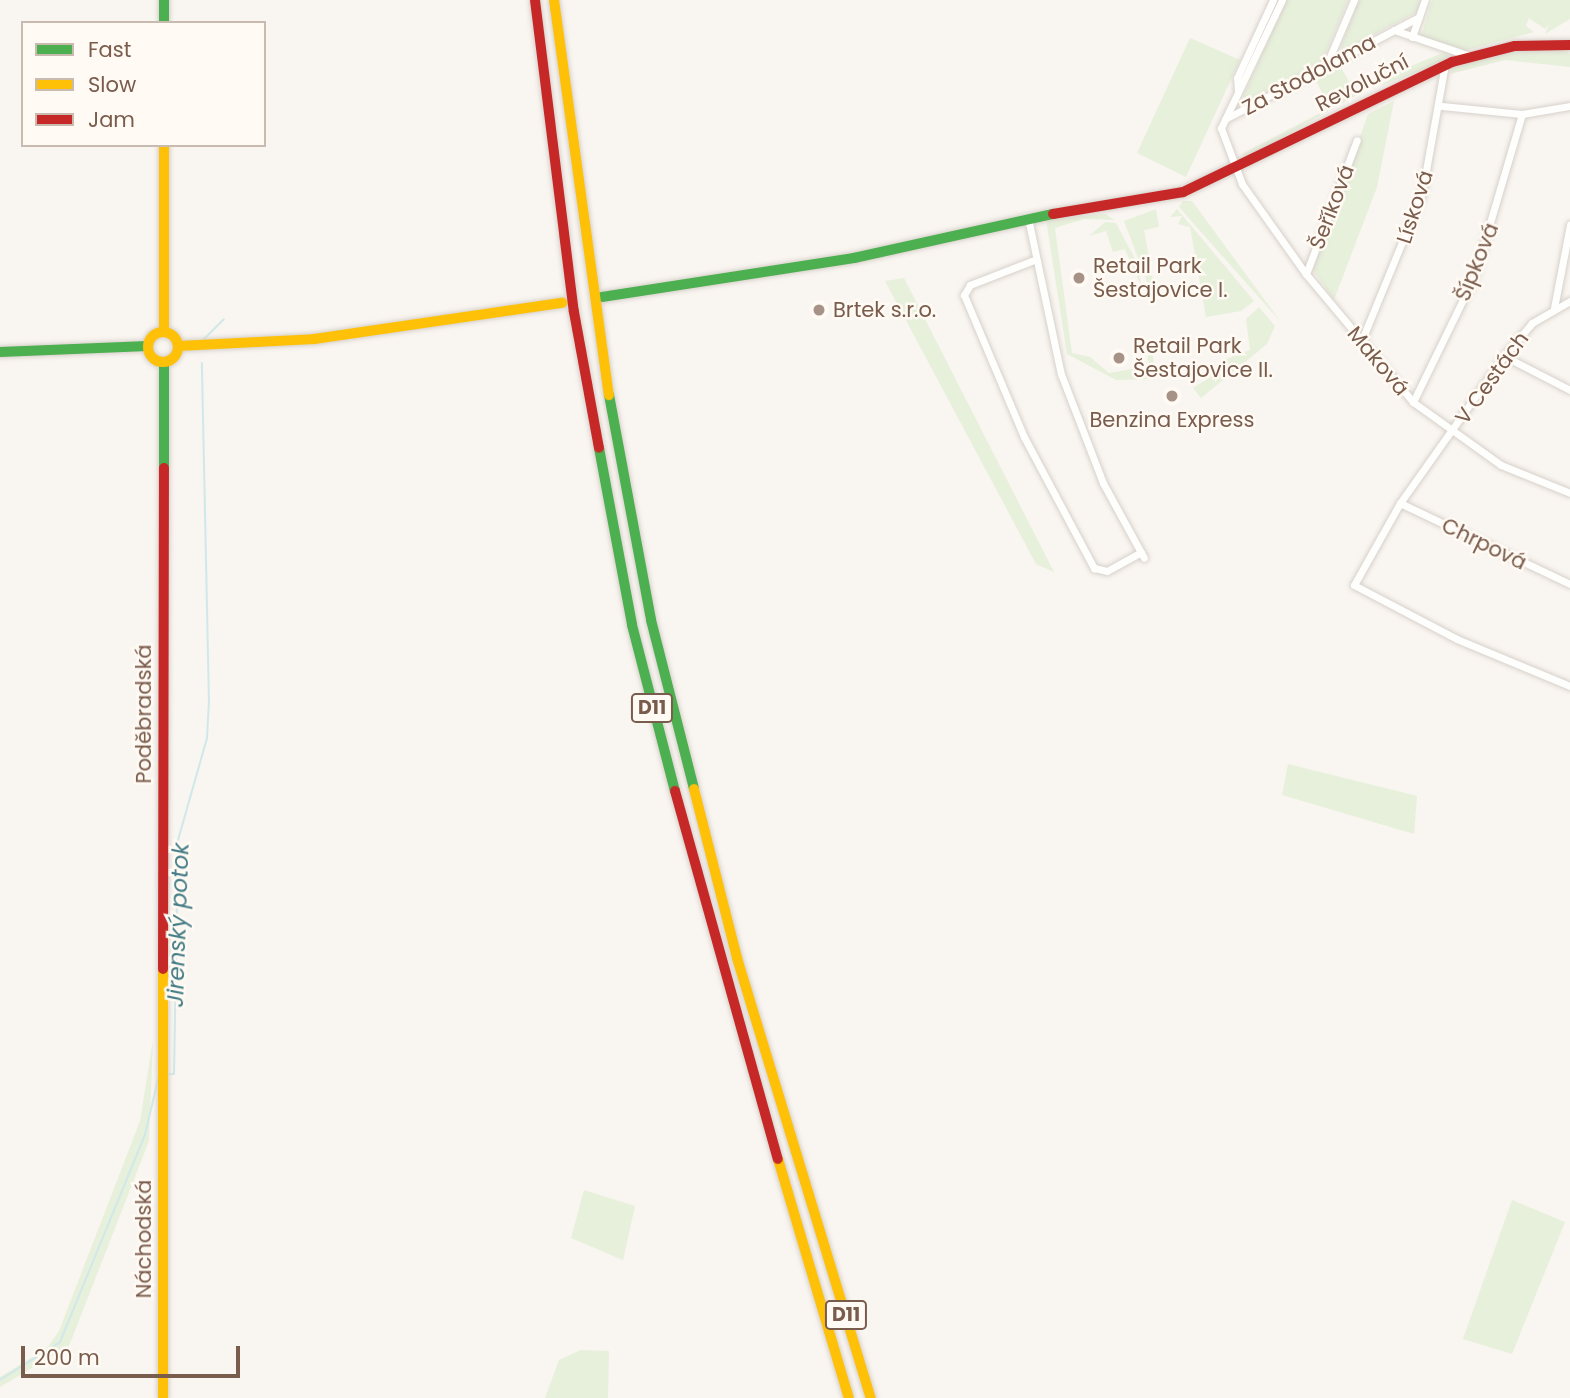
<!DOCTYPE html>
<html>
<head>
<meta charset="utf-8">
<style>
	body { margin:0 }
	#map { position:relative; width:1570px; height:1398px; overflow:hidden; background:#f9f5f0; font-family:Poppins,sans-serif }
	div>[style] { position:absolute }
	.green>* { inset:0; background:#e7f0db }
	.stream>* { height:2px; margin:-1px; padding:0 1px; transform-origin:1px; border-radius:1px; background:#d0e8ea }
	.roads { filter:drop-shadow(0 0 2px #d7d1cb) drop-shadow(0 0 2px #d7d1cb) }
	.street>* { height:7px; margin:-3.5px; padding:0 3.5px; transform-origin:3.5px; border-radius:3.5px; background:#fefefd }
	.fast>* { height:10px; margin:-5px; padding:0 5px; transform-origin:5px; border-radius:5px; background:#4caf50 }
	.slow>* { height:10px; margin:-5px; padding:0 5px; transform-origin:5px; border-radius:5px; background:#ffc107 }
	.slow>.ring { margin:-5px; padding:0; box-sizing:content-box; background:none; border:10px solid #ffc107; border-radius:50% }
	.jam>* { height:10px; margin:-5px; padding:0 5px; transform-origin:5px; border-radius:5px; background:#c62828 }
	.dots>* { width:19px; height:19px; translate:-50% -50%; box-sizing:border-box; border:4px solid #fffaf3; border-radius:50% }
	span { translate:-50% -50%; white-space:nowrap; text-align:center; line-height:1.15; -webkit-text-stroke:5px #fffaf3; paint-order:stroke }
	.shield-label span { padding:2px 5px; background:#fffaf3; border:2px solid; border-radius:5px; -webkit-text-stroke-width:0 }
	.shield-label { font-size:19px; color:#7a5c4d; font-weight:700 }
	.street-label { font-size:21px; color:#7a5c4d }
	.poi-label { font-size:21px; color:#7a5c4d }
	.left { translate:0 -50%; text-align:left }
	.water-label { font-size:23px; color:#437c86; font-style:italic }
	.legend { position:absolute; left:21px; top:21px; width:245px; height:126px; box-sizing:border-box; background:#fffaf3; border:2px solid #cabbb1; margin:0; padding:9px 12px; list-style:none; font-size:21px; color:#7a5c4d }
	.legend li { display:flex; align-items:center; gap:14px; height:35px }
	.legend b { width:35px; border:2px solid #cabbb1 }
	.scale { position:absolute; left:21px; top:1346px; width:219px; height:32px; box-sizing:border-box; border:4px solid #7a5c4d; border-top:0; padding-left:9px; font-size:21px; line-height:24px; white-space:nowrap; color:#7a5c4d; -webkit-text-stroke:5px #fffaf3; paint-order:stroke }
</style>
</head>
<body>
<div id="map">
	<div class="green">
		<i style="clip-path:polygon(1286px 0,1348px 0,1322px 62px,1239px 106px)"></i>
		<i style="clip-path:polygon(1358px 0,1422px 0,1417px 12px,1339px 53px)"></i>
		<i style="clip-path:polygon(1432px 0,1570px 0,1570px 19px,1545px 34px,1549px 25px,1545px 29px,1529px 18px,1526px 26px,1534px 32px,1463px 51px,1421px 37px)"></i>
		<i style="clip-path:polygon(1190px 38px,1240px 60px,1186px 177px,1137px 153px)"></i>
		<i style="clip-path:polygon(1563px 49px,1570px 54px,1570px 67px,1505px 60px,1450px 74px,1456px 64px,1506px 52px)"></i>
		<i style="clip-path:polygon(1445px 52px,1451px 59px,1380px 86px,1406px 68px)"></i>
		<i style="clip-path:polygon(1339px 64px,1355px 92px,1381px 81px,1248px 157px,1242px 154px,1330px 108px,1314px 77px)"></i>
		<i style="clip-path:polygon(1394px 101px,1377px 187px,1334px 300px,1313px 270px,1368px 114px)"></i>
		<i style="clip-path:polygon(1183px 201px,1192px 201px,1280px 321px,1179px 207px)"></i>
		<i style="clip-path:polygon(1156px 209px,1159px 227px,1144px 230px,1154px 286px,1149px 287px,1124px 221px)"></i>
		<i style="clip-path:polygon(1177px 209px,1275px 326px,1267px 344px,1201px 398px,1193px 388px,1225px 368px,1224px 360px,1250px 350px,1246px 319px,1259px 307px,1254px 301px,1241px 311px,1206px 317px,1190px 227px,1178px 224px,1182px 216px,1170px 217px)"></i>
		<i style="clip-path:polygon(1105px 214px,1115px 220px,1084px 219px,1055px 228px,1072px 353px,1090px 357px,1109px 373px,1149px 366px,1147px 354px,1153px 353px,1154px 379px,1116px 380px,1067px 354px,1046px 219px)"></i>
		<i style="clip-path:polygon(1105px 222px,1116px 223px,1136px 261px,1142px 288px,1125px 249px,1113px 252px,1106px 231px,1089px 236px)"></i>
		<i style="clip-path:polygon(904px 278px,1054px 572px,1036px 564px,885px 281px)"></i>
		<i style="clip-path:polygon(1288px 764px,1417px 796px,1414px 834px,1282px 795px)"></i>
		<i style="clip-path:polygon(153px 1040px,149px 1141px,69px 1346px,0 1387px,0 1377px,47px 1348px,59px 1331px,140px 1121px)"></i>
		<i style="clip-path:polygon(584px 1190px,635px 1206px,623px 1260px,571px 1238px)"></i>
		<i style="clip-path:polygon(1512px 1200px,1565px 1222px,1512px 1354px,1463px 1339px)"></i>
		<i style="clip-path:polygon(581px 1350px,609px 1351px,608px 1398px,545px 1398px,559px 1360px)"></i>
	</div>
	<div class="stream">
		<i style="left:204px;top:339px;width:28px;rotate:-45deg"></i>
		<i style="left:168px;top:1074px;width:6px"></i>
		<i style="left:174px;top:1074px;width:234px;rotate:-89deg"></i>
		<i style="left:178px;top:840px;width:106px;rotate:-74.1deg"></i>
		<i style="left:207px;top:738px;width:34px;rotate:-87deg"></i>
		<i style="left:209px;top:704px;width:341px;rotate:-91.2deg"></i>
		<i style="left:0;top:1380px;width:71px;rotate:-32.3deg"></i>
		<i style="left:60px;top:1342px;width:224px;rotate:-67.7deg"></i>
		<i style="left:145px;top:1135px;width:62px;rotate:-76.9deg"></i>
	</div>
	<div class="roads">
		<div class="street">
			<i style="left:1282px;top:0;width:142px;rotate:115.5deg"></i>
			<i style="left:1221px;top:128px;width:60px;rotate:69.4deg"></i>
			<i style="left:1242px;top:184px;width:110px;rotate:54.6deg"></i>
			<i style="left:1306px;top:274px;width:167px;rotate:50.1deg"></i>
			<i style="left:1413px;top:402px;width:108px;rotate:35.6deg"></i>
			<i style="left:1501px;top:465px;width:74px;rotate:22.1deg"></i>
			<i style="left:1394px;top:30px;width:80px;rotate:18.9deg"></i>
			<i style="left:1412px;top:37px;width:39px;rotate:-71deg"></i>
			<i style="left:1326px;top:66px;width:72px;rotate:-67deg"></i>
			<i style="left:1238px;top:91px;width:13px;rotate:-94deg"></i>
			<i style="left:1237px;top:78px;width:86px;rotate:-65.2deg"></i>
			<i style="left:1442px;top:106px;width:80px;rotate:5.7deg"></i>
			<i style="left:1522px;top:114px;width:49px;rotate:-9.5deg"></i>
			<i style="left:1225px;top:119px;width:219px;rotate:-27.7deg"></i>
			<i style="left:1028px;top:218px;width:159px;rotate:78.1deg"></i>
			<i style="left:1061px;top:374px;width:117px;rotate:68.9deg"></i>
			<i style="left:1103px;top:483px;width:85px;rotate:61.3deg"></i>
			<i style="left:1034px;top:260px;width:69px;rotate:158.7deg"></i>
			<i style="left:970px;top:285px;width:12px;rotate:121deg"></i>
			<i style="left:964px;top:295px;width:154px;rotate:67.1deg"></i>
			<i style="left:1024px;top:437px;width:149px;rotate:61.9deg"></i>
			<i style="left:1094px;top:568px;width:13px;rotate:13deg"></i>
			<i style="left:1107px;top:571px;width:39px;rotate:-29deg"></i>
			<i style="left:1306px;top:274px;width:143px;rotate:-69.2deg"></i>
			<i style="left:1570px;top:301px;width:44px;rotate:149.9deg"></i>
			<i style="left:1532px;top:323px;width:43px;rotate:130.3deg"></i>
			<i style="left:1504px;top:356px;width:180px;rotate:125.3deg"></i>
			<i style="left:1400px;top:503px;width:94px;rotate:119.3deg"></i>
			<i style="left:1354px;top:585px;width:116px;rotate:27.7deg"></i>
			<i style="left:1457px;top:639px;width:122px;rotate:22.6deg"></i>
			<i style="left:1554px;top:308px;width:85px;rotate:-79.1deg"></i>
			<i style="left:1361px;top:342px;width:161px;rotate:-67.7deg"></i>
			<i style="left:1422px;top:193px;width:131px;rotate:-79.9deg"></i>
			<i style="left:1504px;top:356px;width:74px;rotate:27.3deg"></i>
			<i style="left:1413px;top:402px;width:139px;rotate:-64deg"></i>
			<i style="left:1474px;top:277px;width:170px;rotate:-73.6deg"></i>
			<i style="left:1400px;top:503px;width:188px;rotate:25.5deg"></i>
		</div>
		<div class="fast">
			<i style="left:164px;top:0;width:23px;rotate:90deg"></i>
			<i style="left:602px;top:297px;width:255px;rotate:-8.8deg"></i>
			<i style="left:854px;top:258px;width:204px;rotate:-12.5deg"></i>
			<i style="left:0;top:352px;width:148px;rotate:-2.3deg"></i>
			<i style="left:609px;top:395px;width:229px;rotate:79.4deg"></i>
			<i style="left:651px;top:620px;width:174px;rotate:75.7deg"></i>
			<i style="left:599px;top:448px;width:180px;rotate:79.4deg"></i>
			<i style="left:632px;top:625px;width:171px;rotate:75.5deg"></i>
			<i style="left:164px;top:468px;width:105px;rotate:-90deg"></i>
		</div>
		<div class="slow">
			<i style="left:554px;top:0;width:399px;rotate:82.1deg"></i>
			<i style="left:164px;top:145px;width:187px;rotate:90deg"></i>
			<i class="ring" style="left:148px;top:332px;width:20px;height:20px"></i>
			<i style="left:178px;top:346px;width:136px;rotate:-2.9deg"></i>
			<i style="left:314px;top:339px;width:251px;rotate:-8.3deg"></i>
			<i style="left:694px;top:789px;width:174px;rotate:75.7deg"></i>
			<i style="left:737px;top:958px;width:460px;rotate:73.1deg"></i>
			<i style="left:778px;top:1159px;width:249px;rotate:73.5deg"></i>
			<i style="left:163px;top:1398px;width:429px;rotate:-90deg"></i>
		</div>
		<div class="jam">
			<i style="left:535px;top:0;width:314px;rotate:82.9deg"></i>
			<i style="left:574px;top:312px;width:138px;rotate:79.6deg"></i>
			<i style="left:1053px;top:214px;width:132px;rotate:-9.6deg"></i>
			<i style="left:1183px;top:192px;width:299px;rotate:-25.8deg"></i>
			<i style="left:1452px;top:62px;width:65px;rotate:-14.3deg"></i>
			<i style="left:1515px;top:46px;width:55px;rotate:-1deg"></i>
			<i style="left:675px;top:791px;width:382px;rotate:74.4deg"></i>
			<i style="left:163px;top:969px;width:501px;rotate:-89.89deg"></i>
		</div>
	</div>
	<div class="dots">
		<i style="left:1079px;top:278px;background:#a69286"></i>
		<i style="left:819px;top:310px;background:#a69286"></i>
		<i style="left:1119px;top:358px;background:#a69286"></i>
		<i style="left:1172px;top:396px;background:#a69286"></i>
	</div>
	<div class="shield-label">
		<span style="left:652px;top:708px">D11</span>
		<span style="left:846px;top:1315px">D11</span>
	</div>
	<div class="street-label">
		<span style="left:1309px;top:75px;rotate:-28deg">Za Stodolama</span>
		<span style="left:1362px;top:83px;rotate:-27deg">Revoluční</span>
		<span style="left:1332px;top:207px;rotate:-69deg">Šeříková</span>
		<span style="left:1415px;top:207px;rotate:-72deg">Lísková</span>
		<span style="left:1477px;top:262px;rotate:-68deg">Šípková</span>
		<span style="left:1378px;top:361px;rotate:50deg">Maková</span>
		<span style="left:1492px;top:378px;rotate:-54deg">V Cestách</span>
		<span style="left:1484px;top:544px;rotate:26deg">Chrpová</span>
		<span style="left:144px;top:714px;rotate:-90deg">Poděbradská</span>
		<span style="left:144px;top:1239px;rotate:-90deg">Náchodská</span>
	</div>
	<div class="poi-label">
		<span class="left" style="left:1093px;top:278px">Retail Park<br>Šestajovice I.</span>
		<span class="left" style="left:833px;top:310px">Brtek s.r.o.</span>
		<span class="left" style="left:1133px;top:358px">Retail Park<br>Šestajovice II.</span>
		<span style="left:1172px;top:420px">Benzina Express</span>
	</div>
	<div class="water-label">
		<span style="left:178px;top:925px;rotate:-88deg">Jirenský potok</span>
	</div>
	<ul class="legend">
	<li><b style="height:9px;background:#4caf50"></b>Fast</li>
	<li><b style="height:9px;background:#ffc107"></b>Slow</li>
	<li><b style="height:9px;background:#c62828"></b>Jam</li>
	</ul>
	<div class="scale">200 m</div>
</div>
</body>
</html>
